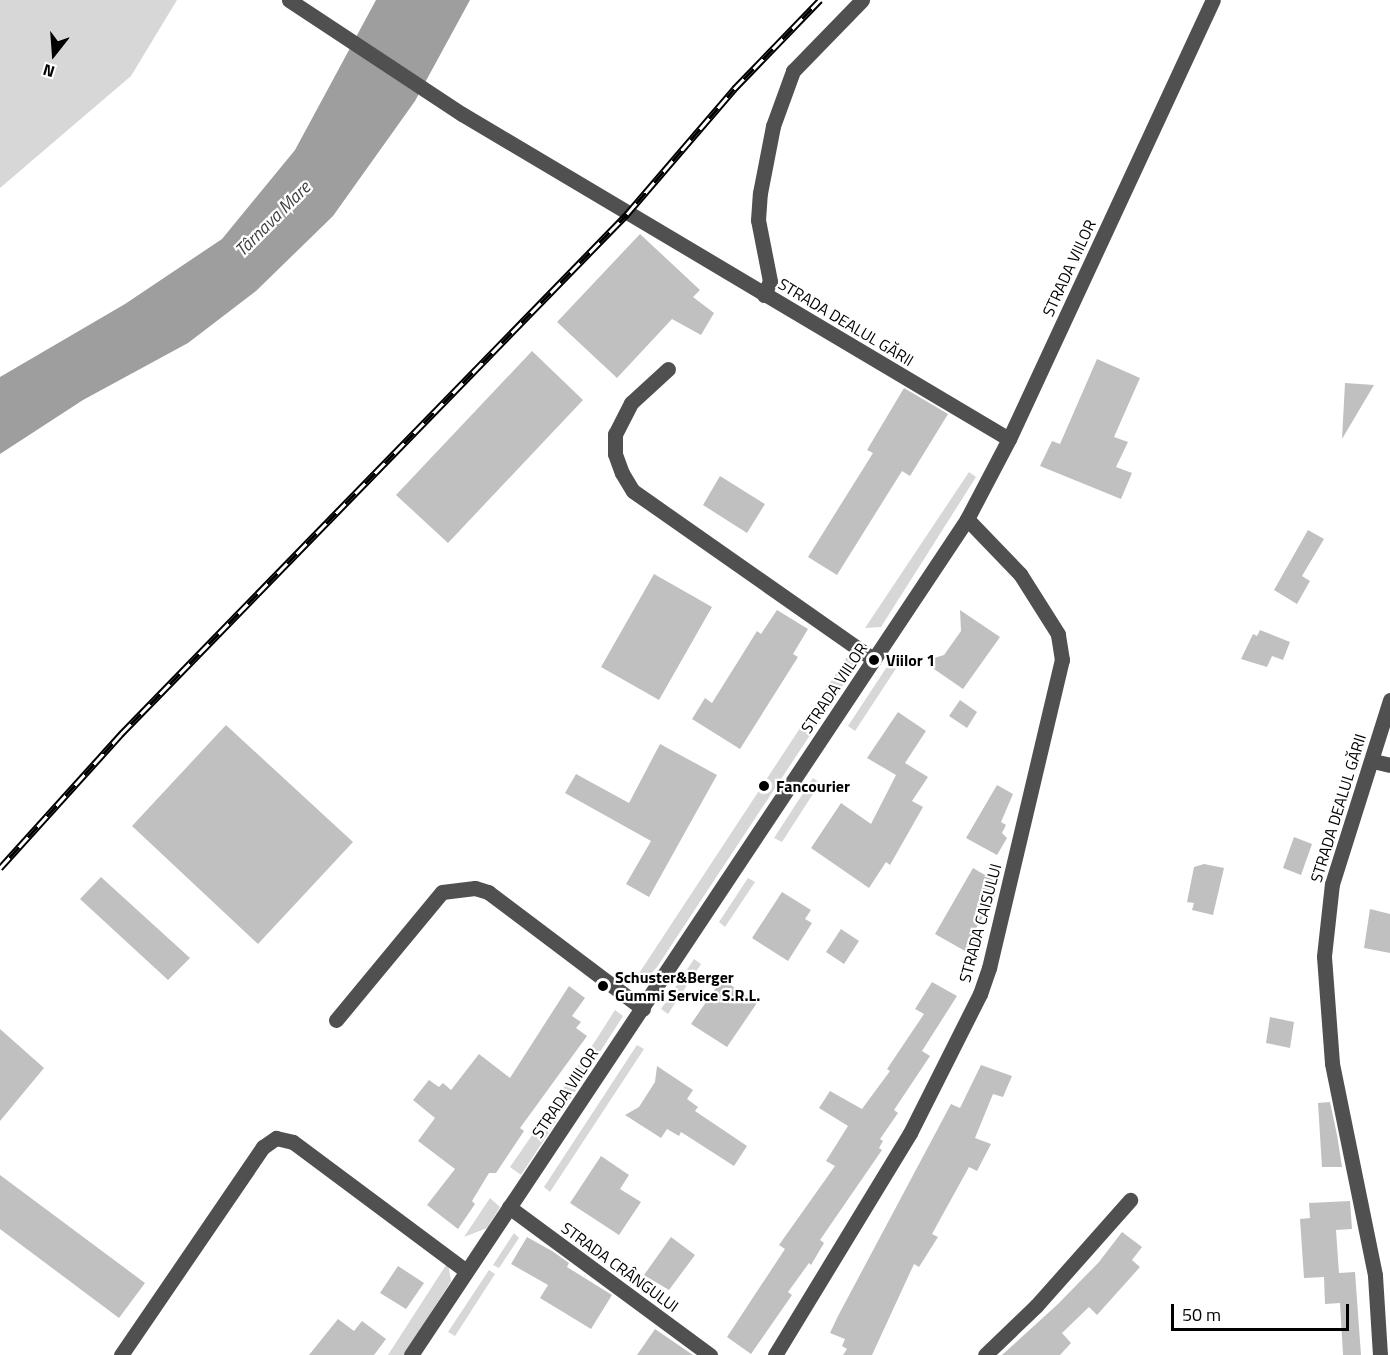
<!DOCTYPE html>
<html>
<head>
<meta charset="utf-8">
<style>
	body { margin:0 }
	#map { position:relative; width:1390px; height:1355px; overflow:hidden; background:#fff; font-family:"Titillium Web",sans-serif }
	div>[style] { position:absolute }
	.green>* { inset:0; background:#d7d7d7 }
	.water>* { inset:0; background:#9e9e9e }
	.building>* { inset:0; background:#c0c0c0 }
	.minor>* { height:15px; margin:-7.5px; padding:0 7.5px; transform-origin:7.5px; border-radius:7.5px; background:#505050 }
	.rail>* { height:7px; margin-top:-3.5px; transform-origin:0; background:repeating-linear-gradient(90deg,#fff 0 14px,#000 0 28px); box-sizing:border-box; border-block:2px solid #000 }
	.dots>* { width:16px; height:16px; translate:-50% -50%; box-sizing:border-box; border:3px solid #fff; border-radius:50% }
	span { translate:-50% -50%; white-space:nowrap; text-align:center; line-height:1.15; -webkit-text-stroke:4.5px #fff; paint-order:stroke }
	.street-label { font-size:16px; color:#000 }
	.poi-label { font-size:16px; color:#000; font-weight:700 }
	.left { translate:0 -50%; text-align:left }
	.water-label { font-size:18px; color:#3f3f3f; font-style:italic }
	.north { position:absolute; left:24px; top:24px; width:60px; height:60px; -webkit-text-stroke:4px #fff; paint-order:stroke; rotate:197deg; font-size:16px; font-weight:700; line-height:24px; text-align:center; color:#000 }
	.north::after { content:''; display:block; margin:auto; width:21px; height:27px; background:#000; clip-path:polygon(50% 0,100% 100%,50% 72%,0 100%) }
	.scale { position:absolute; left:1171px; top:1304px; width:178px; height:27px; box-sizing:border-box; border:3px solid #000; border-top:0; padding-left:8px; font-size:18px; line-height:21px; white-space:nowrap; color:#000; -webkit-text-stroke:4px #fff; paint-order:stroke }
</style>
</head>
<body>
<div id="map">
	<div class="green">
		<i style="clip-path:polygon(0 0,177px 0,131px 76px,0 188px)"></i>
		<i style="clip-path:polygon(969px 472px,976px 477px,881px 627px,865px 628px)"></i>
		<i style="clip-path:polygon(846px 658px,857px 660px,853px 670px,657px 967px,646px 979px,634px 981px)"></i>
		<i style="clip-path:polygon(890px 662px,897px 667px,855px 731px,848px 726px)"></i>
		<i style="clip-path:polygon(813px 778px,820px 783px,782px 842px,774px 838px)"></i>
		<i style="clip-path:polygon(748px 878px,755px 882px,725px 927px,719px 922px)"></i>
		<i style="clip-path:polygon(694px 959px,701px 964px,668px 1014px,661px 1009px)"></i>
		<i style="clip-path:polygon(615px 1010px,623px 1016px,593px 1063px,585px 1057px)"></i>
		<i style="clip-path:polygon(637px 1045px,644px 1049px,550px 1192px,544px 1187px)"></i>
		<i style="clip-path:polygon(579px 1064px,589px 1070px,563px 1111px,553px 1104px)"></i>
		<i style="clip-path:polygon(548px 1112px,559px 1117px,521px 1175px,510px 1167px)"></i>
		<i style="clip-path:polygon(490px 1198px,500px 1207px,487px 1228px,464px 1237px)"></i>
		<i style="clip-path:polygon(514px 1233px,519px 1238px,499px 1268px,493px 1265px)"></i>
		<i style="clip-path:polygon(448px 1262px,451px 1281px,404px 1355px,388px 1355px)"></i>
		<i style="clip-path:polygon(489px 1270px,495px 1274px,455px 1336px,448px 1332px)"></i>
	</div>
	<div class="water">
		<i style="clip-path:polygon(376px 0,470px 0,415px 101px,333px 216px,256px 291px,188px 343px,83px 400px,0 454px,0 377px,125px 304px,222px 239px,295px 150px)"></i>
	</div>
	<div class="building">
		<i style="clip-path:polygon(640px 234px,700px 290px,693px 297px,714px 313px,701px 335px,672px 319px,617px 378px,557px 322px)"></i>
		<i style="clip-path:polygon(532px 351px,583px 400px,448px 543px,396px 495px)"></i>
		<i style="clip-path:polygon(1097px 359px,1140px 378px,1114px 437px,1128px 442px,1116px 467px,1132px 473px,1121px 499px,1040px 466px,1052px 441px,1060px 444px)"></i>
		<i style="clip-path:polygon(1345px 383px,1374px 385px,1342px 439px)"></i>
		<i style="clip-path:polygon(904px 388px,948px 414px,910px 476px,902px 471px,837px 575px,808px 557px,873px 453px,867px 450px)"></i>
		<i style="clip-path:polygon(720px 476px,765px 504px,747px 533px,703px 505px)"></i>
		<i style="clip-path:polygon(1308px 530px,1324px 539px,1302px 576px,1310px 581px,1297px 604px,1274px 590px)"></i>
		<i style="clip-path:polygon(654px 574px,712px 607px,659px 700px,601px 667px)"></i>
		<i style="clip-path:polygon(777px 610px,808px 629px,793px 654px,798px 657px,740px 749px,692px 719px,705px 698px,712px 703px,757px 631px,761px 634px)"></i>
		<i style="clip-path:polygon(960px 610px,1000px 637px,963px 689px,934px 669px,934px 658px,944px 655px,961px 631px)"></i>
		<i style="clip-path:polygon(1260px 630px,1290px 642px,1283px 660px,1272px 656px,1267px 667px,1241px 659px,1253px 634px,1257px 636px)"></i>
		<i style="clip-path:polygon(960px 700px,977px 712px,967px 728px,949px 716px)"></i>
		<i style="clip-path:polygon(898px 712px,926px 731px,905px 763px,928px 777px,912px 801px,923px 807px,890px 865px,886px 862px,869px 888px,811px 848px,841px 803px,871px 824px,896px 775px,867px 758px)"></i>
		<i style="clip-path:polygon(226px 725px,353px 842px,258px 944px,132px 826px)"></i>
		<i style="clip-path:polygon(660px 744px,717px 775px,649px 897px,626px 884px,651px 841px,565px 793px,576px 774px,629px 803px)"></i>
		<i style="clip-path:polygon(997px 785px,1013px 794px,1001px 822px,1006px 825px,1002px 833px,1007px 838px,997px 855px,966px 838px)"></i>
		<i style="clip-path:polygon(1294px 837px,1312px 844px,1301px 875px,1283px 868px)"></i>
		<i style="clip-path:polygon(1204px 864px,1224px 868px,1213px 915px,1192px 910px,1194px 903px,1187px 902px,1194px 867px)"></i>
		<i style="clip-path:polygon(973px 868px,995px 881px,990px 890px,996px 894px,974px 932px,983px 938px,972px 955px,935px 934px)"></i>
		<i style="clip-path:polygon(101px 877px,190px 958px,168px 980px,80px 899px)"></i>
		<i style="clip-path:polygon(782px 892px,811px 910px,805px 919px,812px 923px,788px 961px,752px 938px)"></i>
		<i style="clip-path:polygon(1370px 909px,1390px 914px,1390px 953px,1364px 948px)"></i>
		<i style="clip-path:polygon(841px 929px,859px 941px,844px 964px,826px 952px)"></i>
		<i style="clip-path:polygon(722px 979px,757px 1003px,727px 1047px,691px 1024px)"></i>
		<i style="clip-path:polygon(932px 982px,957px 996px,922px 1051px,930px 1056px,894px 1110px,898px 1113px,880px 1139px,883px 1141px,879px 1148px,882px 1150px,820px 1240px,824px 1243px,811px 1265px,809px 1263px,788px 1292px,792px 1295px,751px 1354px,727px 1337px,785px 1249px,779px 1245px,835px 1166px,826px 1161px,848px 1126px,819px 1108px,830px 1091px,862px 1109px,890px 1071px,887px 1069px,924px 1014px,915px 1009px)"></i>
		<i style="clip-path:polygon(569px 986px,585px 998px,572px 1016px,581px 1022px,576px 1028px,587px 1036px,520px 1128px,524px 1131px,496px 1173px,489px 1173px,472px 1201px,475px 1204px,458px 1229px,427px 1205px,455px 1169px,418px 1141px,435px 1118px,413px 1100px,429px 1080px,439px 1087px,443px 1083px,451px 1090px,479px 1054px,510px 1078px)"></i>
		<i style="clip-path:polygon(1270px 1017px,1294px 1022px,1290px 1048px,1266px 1043px)"></i>
		<i style="clip-path:polygon(0 1029px,44px 1068px,0 1121px)"></i>
		<i style="clip-path:polygon(981px 1065px,1012px 1076px,1003px 1097px,993px 1094px,975px 1138px,991px 1144px,977px 1171px,969px 1167px,932px 1234px,938px 1237px,919px 1267px,914px 1264px,872px 1355px,843px 1355px,847px 1349px,842px 1346px,845px 1339px,830px 1333px,838px 1316px,951px 1104px,960px 1108px)"></i>
		<i style="clip-path:polygon(657px 1066px,693px 1090px,687px 1099px,698px 1107px,695px 1111px,747px 1146px,734px 1166px,681px 1132px,679px 1136px,667px 1129px,661px 1138px,625px 1115px,639px 1107px,655px 1082px)"></i>
		<i style="clip-path:polygon(1330px 1102px,1337px 1135px,1342px 1167px,1322px 1167px,1318px 1103px)"></i>
		<i style="clip-path:polygon(601px 1156px,629px 1175px,620px 1189px,641px 1202px,619px 1235px,570px 1203px)"></i>
		<i style="clip-path:polygon(0 1175px,145px 1283px,119px 1318px,0 1229px)"></i>
		<i style="clip-path:polygon(1350px 1201px,1352px 1229px,1336px 1230px,1339px 1273px,1355px 1272px,1361px 1355px,1343px 1355px,1340px 1303px,1325px 1304px,1324px 1277px,1304px 1278px,1300px 1219px,1310px 1218px,1309px 1203px)"></i>
		<i style="clip-path:polygon(1122px 1232px,1142px 1247px,1132px 1260px,1140px 1267px,1097px 1315px,1089px 1307px,1062px 1333px,1071px 1343px,1060px 1355px,1002px 1355px,1058px 1304px,1099px 1262px)"></i>
		<i style="clip-path:polygon(527px 1237px,552px 1251px,569px 1263px,567px 1267px,612px 1295px,591px 1329px,540px 1298px,548px 1285px,511px 1264px)"></i>
		<i style="clip-path:polygon(671px 1237px,695px 1255px,669px 1290px,644px 1275px)"></i>
		<i style="clip-path:polygon(398px 1266px,424px 1283px,406px 1309px,380px 1293px)"></i>
		<i style="clip-path:polygon(338px 1319px,354px 1331px,362px 1321px,386px 1339px,374px 1355px,309px 1355px)"></i>
		<i style="clip-path:polygon(655px 1329px,693px 1355px,637px 1355px)"></i>
	</div>
	<div class="minor">
		<i style="left:289px;top:0;width:207px;rotate:33.4deg"></i>
		<i style="left:462px;top:114px;width:636px;rotate:30.72deg"></i>
		<i style="left:764px;top:295px;width:15px;rotate:-67deg"></i>
		<i style="left:770px;top:281px;width:62px;rotate:-101.1deg"></i>
		<i style="left:758px;top:220px;width:27px;rotate:-86deg"></i>
		<i style="left:760px;top:193px;width:68px;rotate:-79deg"></i>
		<i style="left:773px;top:126px;width:59px;rotate:-70deg"></i>
		<i style="left:793px;top:71px;width:99px;rotate:-45.8deg"></i>
		<i style="left:668px;top:369px;width:50px;rotate:137.4deg"></i>
		<i style="left:631px;top:403px;width:35px;rotate:117deg"></i>
		<i style="left:615px;top:434px;width:20px;rotate:90deg"></i>
		<i style="left:615px;top:454px;width:20px;rotate:70deg"></i>
		<i style="left:622px;top:473px;width:21px;rotate:59deg"></i>
		<i style="left:633px;top:491px;width:294px;rotate:35deg"></i>
		<i style="left:1373px;top:761px;width:17px;rotate:13deg"></i>
		<i style="left:336px;top:1020px;width:166px;rotate:-50.4deg"></i>
		<i style="left:442px;top:892px;width:33px;rotate:-7deg"></i>
		<i style="left:475px;top:888px;width:14px;rotate:17deg"></i>
		<i style="left:488px;top:892px;width:194px;rotate:37deg"></i>
		<i style="left:509px;top:1207px;width:250px;rotate:36.4deg"></i>
		<i style="left:121px;top:1355px;width:252px;rotate:-55.7deg"></i>
		<i style="left:263px;top:1147px;width:16px;rotate:-35deg"></i>
		<i style="left:276px;top:1138px;width:17px;rotate:13deg"></i>
		<i style="left:293px;top:1142px;width:216px;rotate:36.7deg"></i>
		<i style="left:411px;top:1355px;width:1004px;rotate:-56.37deg"></i>
		<i style="left:967px;top:519px;width:90px;rotate:-62.3deg"></i>
		<i style="left:1009px;top:439px;width:484px;rotate:-65.1deg"></i>
		<i style="left:775px;top:1355px;width:260px;rotate:-58.7deg"></i>
		<i style="left:910px;top:1133px;width:156px;rotate:-63.3deg"></i>
		<i style="left:980px;top:994px;width:28px;rotate:-71deg"></i>
		<i style="left:989px;top:968px;width:317px;rotate:-76.7deg"></i>
		<i style="left:1062px;top:660px;width:26px;rotate:-99deg"></i>
		<i style="left:1058px;top:634px;width:71px;rotate:-122.3deg"></i>
		<i style="left:1020px;top:574px;width:76px;rotate:-133.9deg"></i>
		<i style="left:985px;top:1355px;width:71px;rotate:-43.9deg"></i>
		<i style="left:1036px;top:1306px;width:142px;rotate:-48.4deg"></i>
		<i style="left:1380px;top:1355px;width:80px;rotate:-93.6deg"></i>
		<i style="left:1375px;top:1275px;width:216px;rotate:-101.5deg"></i>
		<i style="left:1332px;top:1063px;width:107px;rotate:-94.3deg"></i>
		<i style="left:1324px;top:956px;width:72px;rotate:-83.7deg"></i>
		<i style="left:1332px;top:884px;width:193px;rotate:-72.5deg"></i>
	</div>
	<div class="rail">
		<i style="left:0;top:868px;width:181px;rotate:-47.9deg"></i>
		<i style="left:121px;top:734px;width:726px;rotate:-45.78deg"></i>
		<i style="left:627px;top:214px;width:165px;rotate:-49.4deg"></i>
		<i style="left:734px;top:89px;width:124px;rotate:-46deg"></i>
	</div>
	<div class="dots">
		<i style="left:874px;top:660px;background:#000"></i>
		<i style="left:764px;top:786px;background:#000"></i>
		<i style="left:603px;top:986px;background:#000"></i>
	</div>
	<div class="street-label">
		<span style="left:1069px;top:268px;rotate:-65deg">STRADA VIILOR</span>
		<span style="left:846px;top:322px;rotate:31deg">STRADA DEALUL GĂRII</span>
		<span style="left:834px;top:688px;rotate:-56deg">STRADA VIILOR</span>
		<span style="left:1338px;top:808px;rotate:-73deg">STRADA DEALUL GĂRII</span>
		<span style="left:980px;top:923px;rotate:-75deg">STRADA CAISULUI</span>
		<span style="left:565px;top:1093px;rotate:-56deg">STRADA VIILOR</span>
		<span style="left:620px;top:1267px;rotate:36deg">STRADA CRÂNGULUI</span>
	</div>
	<div class="poi-label">
		<span class="left" style="left:886px;top:660px">Viilor 1</span>
		<span class="left" style="left:776px;top:786px">Fancourier</span>
		<span class="left" style="left:615px;top:986px">Schuster&amp;Berger<br>Gummi Service S.R.L.</span>
	</div>
	<div class="water-label">
		<span style="left:273px;top:219px;rotate:-45deg">Târnava Mare</span>
	</div>
	<div class="north">N</div>
	<div class="scale">50 m</div>
</div>
</body>
</html>
